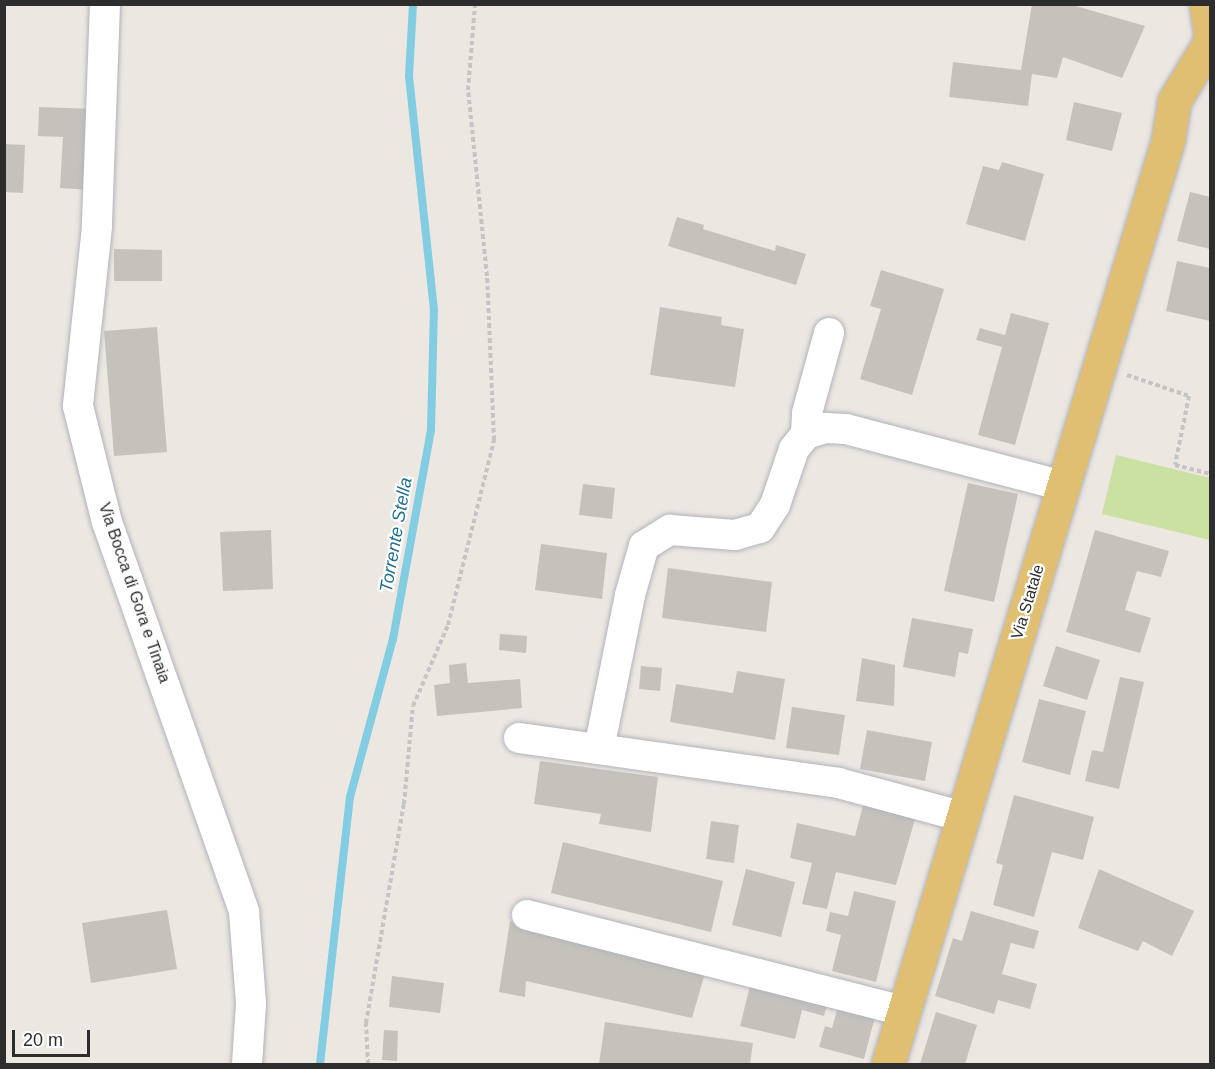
<!DOCTYPE html>
<html>
<head>
<meta charset="utf-8">
<style>
	body { margin:0 }
	#map { position:relative; width:1215px; height:1069px; overflow:hidden; background:#ece7e1; font-family:Arial,sans-serif }
	div>[style] { position:absolute }
	.pitch>* { inset:0; background:#cae1a2 }
	.stream>* { height:8px; margin:-4px; padding:0 4px; transform-origin:4px; border-radius:4px; background:#82cde1 }
	.building>* { inset:0; background:#c5c2bc }
	.path>* { height:4px; margin-top:-2px; transform-origin:0; background:repeating-linear-gradient(90deg,#c4c4c4 0 4.5px,transparent 0 7.5px) }
	.roads { filter:drop-shadow(0 0 2px #b1b3bb) drop-shadow(0 0 2px #b1b3bb) }
	.street>* { height:30px; margin:-15px; padding:0 15px; transform-origin:15px; border-radius:15px; background:#fff }
	.primary>* { height:33px; margin:-16.5px; padding:0 16.5px; transform-origin:16.5px; border-radius:16.5px; background:#e0bf72 }
	span { translate:-50% -50%; white-space:nowrap; text-align:center; line-height:1.15; -webkit-text-stroke:4.5px #fff; paint-order:stroke }
	.street-label { font-size:16px; color:#2d2d2d }
	.water-label { font-size:18px; color:#1f6f8f; font-style:italic }
	.frame { position:absolute; inset:0; border:6px solid #2d2d2d; pointer-events:none }
	.scale { position:absolute; left:12px; top:1030px; width:78px; height:27px; box-sizing:border-box; border:3px solid #2d2d2d; border-top:0; padding-left:8px; font-size:18px; line-height:21px; white-space:nowrap; color:#2d2d2d; -webkit-text-stroke:4px #fff; paint-order:stroke }
</style>
</head>
<body>
<div id="map">
	<div class="pitch">
		<i style="clip-path:polygon(1116px 455px,1210px 478px,1210px 540px,1102px 514px)"></i>
	</div>
	<div class="stream">
		<i style="left:320px;top:1064px;width:269px;rotate:-83.6deg"></i>
		<i style="left:350px;top:797px;width:164px;rotate:-74.8deg"></i>
		<i style="left:393px;top:639px;width:212px;rotate:-79.7deg"></i>
		<i style="left:431px;top:430px;width:120px;rotate:-88.6deg"></i>
		<i style="left:434px;top:310px;width:235px;rotate:-96.1deg"></i>
		<i style="left:409px;top:76px;width:72px;rotate:-86.8deg"></i>
	</div>
	<div class="building">
		<i style="clip-path:polygon(1032px 4px,1069px 4px,1145px 26px,1122px 78px,1063px 57px,1057px 78px,1032px 74px,1028px 106px,949px 97px,953px 62px,1021px 70px)"></i>
		<i style="clip-path:polygon(1074px 102px,1122px 113px,1112px 151px,1066px 140px)"></i>
		<i style="clip-path:polygon(39px 107px,95px 109px,92px 190px,60px 188px,63px 137px,38px 136px)"></i>
		<i style="clip-path:polygon(4px 144px,25px 145px,23px 193px,4px 192px)"></i>
		<i style="clip-path:polygon(1002px 162px,1044px 174px,1025px 241px,966px 224px,983px 166px,999px 170px)"></i>
		<i style="clip-path:polygon(1190px 192px,1210px 197px,1210px 249px,1177px 241px)"></i>
		<i style="clip-path:polygon(677px 217px,704px 225px,703px 229px,775px 251px,776px 245px,806px 254px,796px 285px,668px 246px)"></i>
		<i style="clip-path:polygon(114px 249px,162px 250px,162px 281px,114px 281px)"></i>
		<i style="clip-path:polygon(1177px 261px,1210px 268px,1210px 321px,1166px 311px)"></i>
		<i style="clip-path:polygon(881px 270px,944px 289px,912px 395px,860px 379px,881px 309px,870px 306px)"></i>
		<i style="clip-path:polygon(660px 307px,722px 317px,721px 325px,744px 329px,735px 387px,650px 375px)"></i>
		<i style="clip-path:polygon(1011px 313px,1049px 323px,1015px 445px,978px 435px,1002px 347px,976px 340px,980px 328px,1005px 335px)"></i>
		<i style="clip-path:polygon(157px 327px,167px 452px,114px 456px,104px 331px)"></i>
		<i style="clip-path:polygon(968px 483px,1018px 494px,994px 602px,944px 591px)"></i>
		<i style="clip-path:polygon(583px 484px,615px 488px,612px 519px,579px 515px)"></i>
		<i style="clip-path:polygon(271px 530px,273px 589px,223px 591px,220px 532px)"></i>
		<i style="clip-path:polygon(1095px 530px,1169px 551px,1161px 577px,1137px 571px,1125px 610px,1151px 618px,1140px 653px,1066px 632px)"></i>
		<i style="clip-path:polygon(541px 544px,607px 553px,602px 599px,535px 590px)"></i>
		<i style="clip-path:polygon(668px 568px,772px 582px,766px 632px,662px 618px)"></i>
		<i style="clip-path:polygon(912px 618px,973px 629px,968px 654px,959px 652px,955px 677px,903px 667px)"></i>
		<i style="clip-path:polygon(500px 634px,527px 636px,526px 653px,499px 650px)"></i>
		<i style="clip-path:polygon(1056px 646px,1100px 660px,1087px 700px,1043px 686px)"></i>
		<i style="clip-path:polygon(862px 658px,895px 665px,894px 706px,856px 701px)"></i>
		<i style="clip-path:polygon(466px 663px,468px 683px,520px 679px,522px 708px,437px 716px,434px 685px,450px 683px,449px 665px)"></i>
		<i style="clip-path:polygon(641px 666px,662px 668px,660px 691px,639px 689px)"></i>
		<i style="clip-path:polygon(737px 671px,785px 679px,775px 740px,670px 722px,676px 684px,733px 693px)"></i>
		<i style="clip-path:polygon(1120px 677px,1144px 682px,1119px 789px,1085px 781px,1092px 750px,1103px 752px)"></i>
		<i style="clip-path:polygon(1039px 699px,1086px 711px,1070px 775px,1022px 762px)"></i>
		<i style="clip-path:polygon(792px 707px,845px 715px,839px 755px,786px 748px)"></i>
		<i style="clip-path:polygon(867px 730px,932px 742px,925px 781px,860px 769px)"></i>
		<i style="clip-path:polygon(540px 761px,658px 777px,651px 832px,599px 824px,601px 814px,534px 804px)"></i>
		<i style="clip-path:polygon(866px 794px,918px 809px,896px 885px,836px 872px,827px 909px,802px 904px,812px 863px,790px 858px,797px 823px,855px 836px)"></i>
		<i style="clip-path:polygon(1014px 795px,1094px 817px,1083px 860px,1052px 852px,1034px 917px,993px 905px,1003px 865px,996px 863px)"></i>
		<i style="clip-path:polygon(711px 821px,739px 825px,734px 863px,706px 859px)"></i>
		<i style="clip-path:polygon(563px 842px,723px 881px,711px 932px,551px 893px)"></i>
		<i style="clip-path:polygon(746px 869px,795px 882px,781px 937px,732px 925px)"></i>
		<i style="clip-path:polygon(1099px 869px,1194px 911px,1172px 956px,1143px 941px,1138px 951px,1078px 928px)"></i>
		<i style="clip-path:polygon(854px 891px,896px 901px,876px 982px,832px 971px,841px 935px,826px 931px,830px 912px,848px 916px)"></i>
		<i style="clip-path:polygon(167px 910px,177px 969px,91px 983px,82px 923px)"></i>
		<i style="clip-path:polygon(971px 911px,1039px 931px,1034px 949px,1011px 943px,1002px 974px,1037px 984px,1030px 1009px,998px 1000px,994px 1014px,935px 996px,953px 938px,962px 941px)"></i>
		<i style="clip-path:polygon(510px 921px,543px 927px,705px 973px,692px 1018px,526px 981px,525px 997px,499px 992px)"></i>
		<i style="clip-path:polygon(392px 976px,444px 983px,440px 1013px,389px 1007px)"></i>
		<i style="clip-path:polygon(752px 978px,829px 997px,824px 1016px,802px 1010px,795px 1039px,740px 1026px)"></i>
		<i style="clip-path:polygon(840px 1000px,877px 1009px,864px 1059px,819px 1047px,825px 1026px,832px 1028px)"></i>
		<i style="clip-path:polygon(936px 1012px,977px 1025px,965px 1064px,920px 1064px)"></i>
		<i style="clip-path:polygon(605px 1022px,753px 1043px,750px 1064px,599px 1064px)"></i>
		<i style="clip-path:polygon(384px 1030px,398px 1031px,397px 1061px,382px 1060px)"></i>
	</div>
	<div class="path">
		<i style="left:1127px;top:375px;width:65px;rotate:18.7deg"></i>
		<i style="left:1189px;top:396px;width:70px;rotate:101.5deg"></i>
		<i style="left:1175px;top:465px;width:36px;rotate:14deg"></i>
		<i style="left:368px;top:1064px;width:41px;rotate:-92.8deg"></i>
		<i style="left:366px;top:1023px;width:222px;rotate:-80.2deg"></i>
		<i style="left:404px;top:804px;width:98px;rotate:-84.8deg"></i>
		<i style="left:413px;top:706px;width:88px;rotate:-66.6deg"></i>
		<i style="left:448px;top:625px;width:191px;rotate:-76deg"></i>
		<i style="left:494px;top:440px;width:164px;rotate:-92.4deg"></i>
		<i style="left:487px;top:276px;width:187px;rotate:-95.8deg"></i>
		<i style="left:468px;top:90px;width:86px;rotate:-85.3deg"></i>
	</div>
	<div class="roads">
		<div class="street">
			<i style="left:105px;top:4px;width:223px;rotate:92.1deg"></i>
			<i style="left:97px;top:227px;width:180px;rotate:96.1deg"></i>
			<i style="left:78px;top:406px;width:120px;rotate:76deg"></i>
			<i style="left:107px;top:522px;width:413px;rotate:70.6deg"></i>
			<i style="left:244px;top:912px;width:92px;rotate:85.6deg"></i>
			<i style="left:251px;top:1004px;width:60px;rotate:93.8deg"></i>
			<i style="left:806px;top:434px;width:21px;rotate:-87deg"></i>
			<i style="left:807px;top:413px;width:83px;rotate:-74.6deg"></i>
			<i style="left:519px;top:738px;width:322px;rotate:8deg"></i>
			<i style="left:838px;top:783px;width:131px;rotate:15.1deg"></i>
			<i style="left:599px;top:749px;width:157px;rotate:-78.6deg"></i>
			<i style="left:630px;top:595px;width:51px;rotate:-74.1deg"></i>
			<i style="left:644px;top:546px;width:31px;rotate:-32deg"></i>
			<i style="left:670px;top:530px;width:65px;rotate:4.4deg"></i>
			<i style="left:735px;top:535px;width:26px;rotate:-16deg"></i>
			<i style="left:760px;top:528px;width:27px;rotate:-57deg"></i>
			<i style="left:775px;top:505px;width:59px;rotate:-71.3deg"></i>
			<i style="left:794px;top:449px;width:19px;rotate:-51deg"></i>
			<i style="left:806px;top:434px;width:21px;rotate:-17deg"></i>
			<i style="left:826px;top:428px;width:20px;rotate:3deg"></i>
			<i style="left:846px;top:429px;width:224px;rotate:14.7deg"></i>
			<i style="left:527px;top:915px;width:390px;rotate:14.3deg"></i>
		</div>
		<div class="primary">
			<i style="left:1206px;top:4px;width:30px;rotate:82deg"></i>
			<i style="left:888px;top:1064px;width:965px;rotate:-73.14deg"></i>
			<i style="left:1168px;top:140px;width:39px;rotate:-81deg"></i>
			<i style="left:1174px;top:101px;width:69px;rotate:-58.6deg"></i>
		</div>
	</div>
	<div class="street-label">
		<span style="left:134px;top:593px;rotate:71deg">Via Bocca di Gora e Tinaia</span>
		<span style="left:1028px;top:602px;rotate:-73deg">Via Statale</span>
	</div>
	<div class="water-label">
		<span style="left:396px;top:535px;rotate:-80deg">Torrente Stella</span>
	</div>
	<div class="frame"></div>
	<div class="scale">20 m</div>
</div>
</body>
</html>
